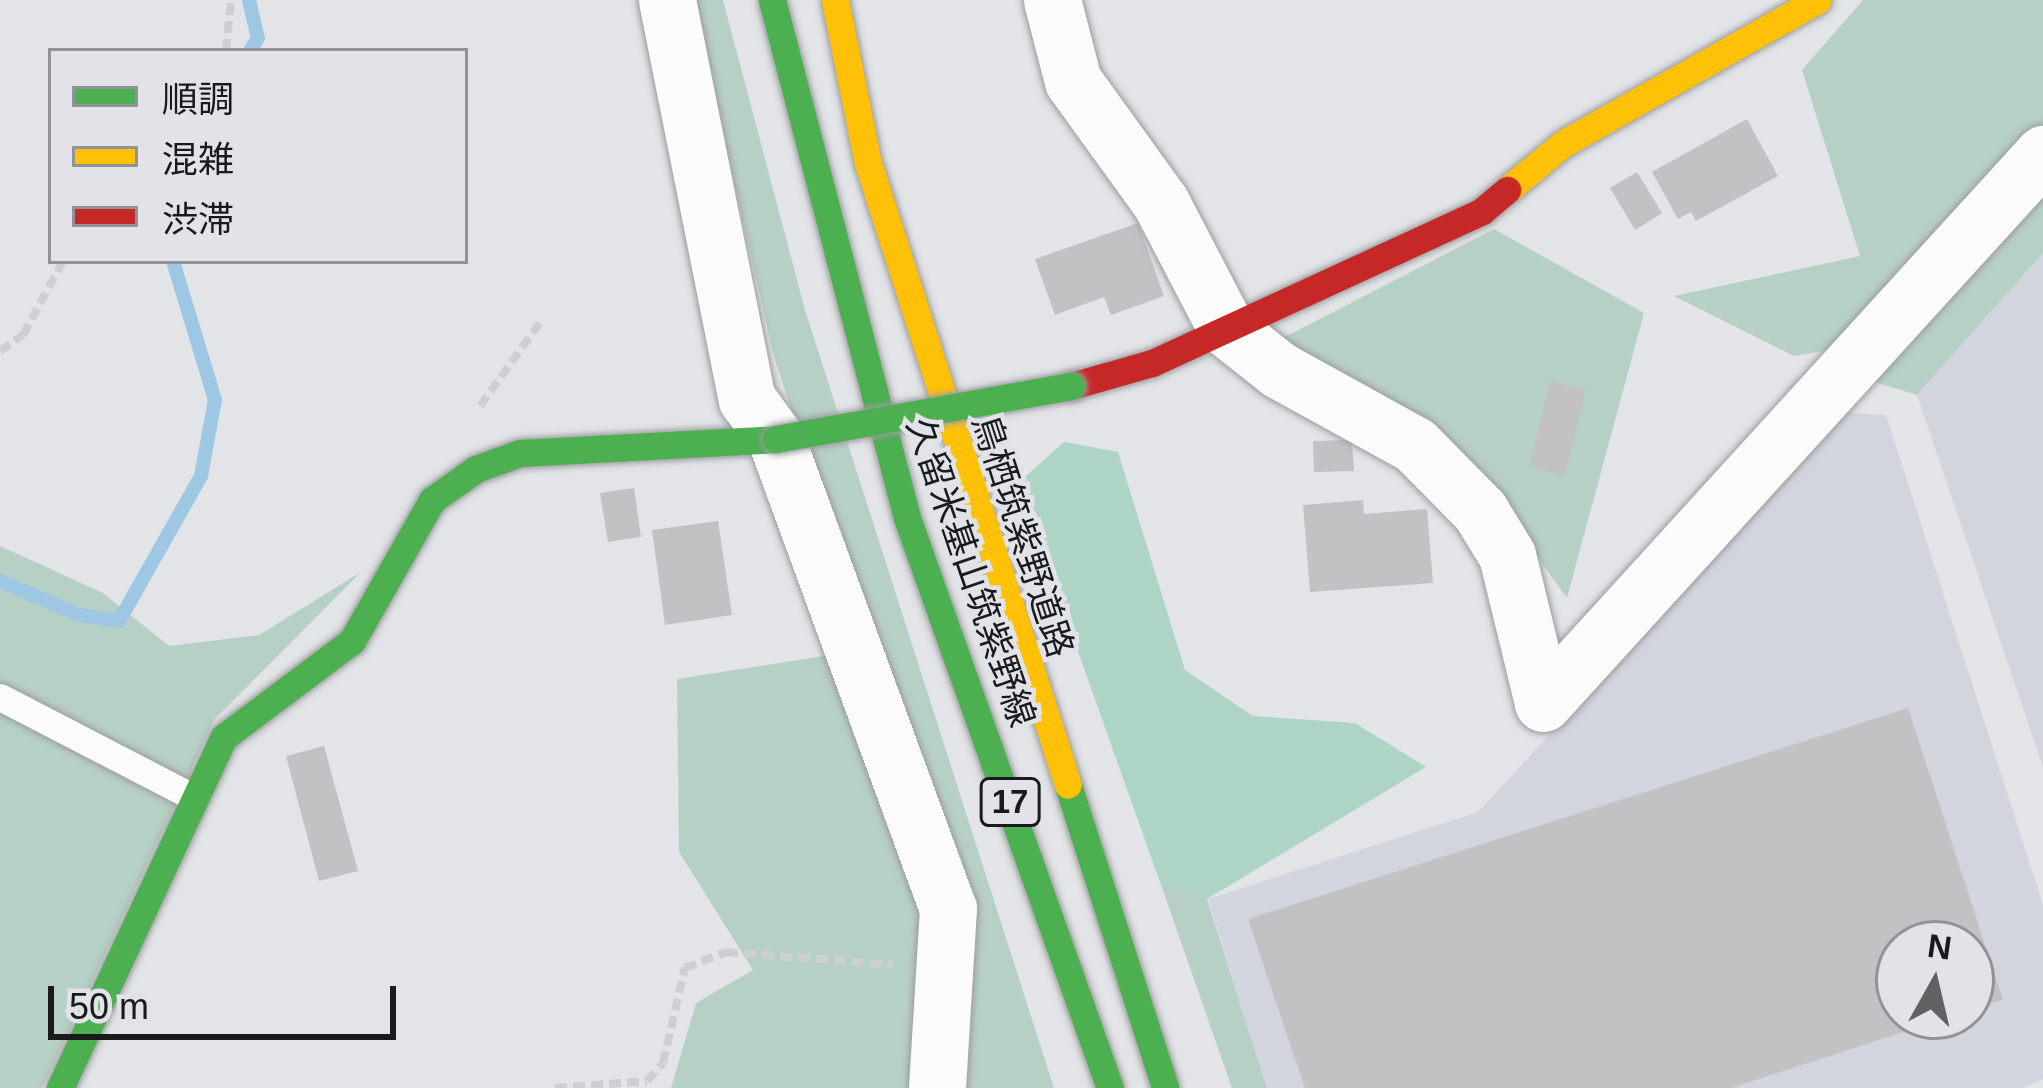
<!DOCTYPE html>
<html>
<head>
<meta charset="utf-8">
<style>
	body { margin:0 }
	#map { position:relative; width:2043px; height:1088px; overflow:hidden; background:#e2e4e7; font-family:Arial,"Noto Sans JP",sans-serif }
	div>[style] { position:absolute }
	.built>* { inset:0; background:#d3d5de }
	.green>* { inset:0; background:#b7d0c5 }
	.forest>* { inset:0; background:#add4c4 }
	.stream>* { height:14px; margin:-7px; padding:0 7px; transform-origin:7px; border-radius:7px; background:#9dc7e3 }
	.building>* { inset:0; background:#c2c2c5 }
	.path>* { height:8px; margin-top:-4px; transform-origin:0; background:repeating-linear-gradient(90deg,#cecfd0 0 12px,transparent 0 18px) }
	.roads { filter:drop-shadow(0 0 3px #9c9da0) drop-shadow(0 0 3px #9c9da0) }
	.lane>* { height:27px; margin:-13.5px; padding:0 13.5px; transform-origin:13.5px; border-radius:13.5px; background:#fbfbfb }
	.street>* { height:57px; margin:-28.5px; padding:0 28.5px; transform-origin:28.5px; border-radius:28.5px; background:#fbfbfb }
	.fast>* { height:27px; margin:-13.5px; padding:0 13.5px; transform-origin:13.5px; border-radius:13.5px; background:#4caf50 }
	.slow>* { height:27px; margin:-13.5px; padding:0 13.5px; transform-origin:13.5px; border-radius:13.5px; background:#ffc107 }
	.jam>* { height:27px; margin:-13.5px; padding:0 13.5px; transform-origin:13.5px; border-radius:13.5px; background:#c62828 }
	.bridges { filter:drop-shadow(0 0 3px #9c9da0) drop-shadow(0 0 3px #9c9da0) }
	.fast-bridge>* { height:27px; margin:-13.5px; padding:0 13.5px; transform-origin:13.5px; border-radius:13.5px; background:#4caf50 }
	span { translate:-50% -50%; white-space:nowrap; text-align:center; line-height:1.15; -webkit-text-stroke:9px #e1e3e8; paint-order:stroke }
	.shield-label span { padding:3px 9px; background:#e1e3e8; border:3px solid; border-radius:9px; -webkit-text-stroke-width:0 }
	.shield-label { font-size:33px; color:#1a1a1c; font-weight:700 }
	.street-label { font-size:36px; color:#1a1a1c }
	.legend { position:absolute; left:48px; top:48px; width:420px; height:216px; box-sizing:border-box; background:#e1e3e8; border:3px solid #919396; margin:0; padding:15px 21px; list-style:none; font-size:36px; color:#1a1a1c }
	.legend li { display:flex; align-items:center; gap:24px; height:60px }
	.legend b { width:60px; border:3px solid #919396 }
	.north { position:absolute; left:1875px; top:920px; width:120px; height:120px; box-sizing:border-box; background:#e1e3e8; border:3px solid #919396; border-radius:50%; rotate:8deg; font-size:33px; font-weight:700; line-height:48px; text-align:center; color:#1a1a1c }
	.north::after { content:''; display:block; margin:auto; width:42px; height:54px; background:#606163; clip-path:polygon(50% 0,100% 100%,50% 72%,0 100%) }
	.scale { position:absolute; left:48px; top:986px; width:348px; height:54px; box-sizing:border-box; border:6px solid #1a1a1c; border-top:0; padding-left:15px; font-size:36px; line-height:42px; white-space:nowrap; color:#1a1a1c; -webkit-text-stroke:9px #e1e3e8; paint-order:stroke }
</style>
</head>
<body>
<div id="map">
	<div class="built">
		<i style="clip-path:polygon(2043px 253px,2043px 767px,1917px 395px)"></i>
		<i style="clip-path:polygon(evenodd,1847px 413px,1886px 415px,2043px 905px,2043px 1079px,2021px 1088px,1267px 1088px,1208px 899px,1478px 812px,1847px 413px,1899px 944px,1971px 944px,1971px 1016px,1899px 1016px,1899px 944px)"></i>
	</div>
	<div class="green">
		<i style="clip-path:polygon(693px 0,723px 0,805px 310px,1054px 1088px,671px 1088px,696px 1003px,753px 970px,679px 852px,677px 679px,868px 649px,773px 353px)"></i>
		<i style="clip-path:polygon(1863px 0,2043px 0,2043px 253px,1917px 395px,1865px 379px,1852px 346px,1794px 356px,1674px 296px,1860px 256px,1802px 70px)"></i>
		<i style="clip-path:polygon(1494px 229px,1644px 313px,1567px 598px,1475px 470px,1281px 339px)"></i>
		<i style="clip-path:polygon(0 546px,103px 593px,169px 646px,259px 635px,361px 572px,214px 720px,42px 1088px,0 1088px)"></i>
		<i style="clip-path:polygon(1160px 882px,1207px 899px,1267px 1088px,1232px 1088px)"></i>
	</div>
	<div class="forest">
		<i style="clip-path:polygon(1064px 442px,1118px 452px,1185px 670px,1253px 716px,1355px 723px,1426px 767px,1207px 899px,1160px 882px,1018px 483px)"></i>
	</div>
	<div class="stream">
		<i style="left:249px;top:0;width:39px;rotate:77deg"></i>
		<i style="left:258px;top:38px;width:15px;rotate:122deg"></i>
		<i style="left:0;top:581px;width:86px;rotate:23.3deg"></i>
		<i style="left:79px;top:615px;width:40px;rotate:8.5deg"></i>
		<i style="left:119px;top:621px;width:167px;rotate:-60.5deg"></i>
		<i style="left:201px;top:476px;width:77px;rotate:-79.6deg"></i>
		<i style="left:215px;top:400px;width:145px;rotate:-106.8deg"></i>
	</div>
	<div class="building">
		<i style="clip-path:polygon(1747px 119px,1778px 176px,1696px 221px,1691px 212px,1678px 219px,1652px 172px)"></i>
		<i style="clip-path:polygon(1637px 172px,1662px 213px,1635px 230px,1610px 188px)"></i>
		<i style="clip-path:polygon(1138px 223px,1164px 296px,1111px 315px,1104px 297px,1055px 315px,1035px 259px)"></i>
		<i style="clip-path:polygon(1550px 381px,1586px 390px,1565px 476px,1529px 467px)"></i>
		<i style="clip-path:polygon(1352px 440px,1354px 471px,1314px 472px,1313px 441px)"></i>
		<i style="clip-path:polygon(634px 488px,641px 537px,608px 542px,600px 493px)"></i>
		<i style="clip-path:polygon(1363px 500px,1364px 514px,1427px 509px,1433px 583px,1310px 592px,1303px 505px)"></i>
		<i style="clip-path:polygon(718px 521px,732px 615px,665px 625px,652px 530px)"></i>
		<i style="clip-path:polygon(1908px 708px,2003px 1000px,1971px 1010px,1971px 944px,1899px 944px,1899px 1016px,1949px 1017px,1731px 1088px,1305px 1088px,1248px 919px)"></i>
		<i style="clip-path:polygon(324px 746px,358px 871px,319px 881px,286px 756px)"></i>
	</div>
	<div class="path">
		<i style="left:226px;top:51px;width:51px;rotate:-84.4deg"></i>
		<i style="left:0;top:351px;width:28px;rotate:-35deg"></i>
		<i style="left:23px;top:335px;width:84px;rotate:-61.6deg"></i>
		<i style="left:480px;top:406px;width:106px;rotate:-54.2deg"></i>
		<i style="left:555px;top:1088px;width:92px;rotate:-4.4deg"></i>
		<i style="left:647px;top:1081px;width:24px;rotate:-48deg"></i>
		<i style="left:663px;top:1063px;width:98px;rotate:-77deg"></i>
		<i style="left:685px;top:968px;width:44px;rotate:-21.3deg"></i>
		<i style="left:726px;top:952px;width:169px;rotate:4.4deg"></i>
	</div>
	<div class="roads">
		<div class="lane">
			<i style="left:0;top:697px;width:217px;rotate:27.4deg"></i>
		</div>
		<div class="street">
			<i style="left:667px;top:0;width:407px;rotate:78.7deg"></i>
			<i style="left:747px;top:399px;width:49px;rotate:54.1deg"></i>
			<i style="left:776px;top:439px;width:500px;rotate:69.9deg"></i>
			<i style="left:948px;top:908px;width:180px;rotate:93.5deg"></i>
			<i style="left:1052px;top:0;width:84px;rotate:75.5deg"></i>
			<i style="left:1073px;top:81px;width:150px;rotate:54.2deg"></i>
			<i style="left:1161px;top:203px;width:141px;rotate:62.5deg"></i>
			<i style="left:1226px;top:328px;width:68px;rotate:38.4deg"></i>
			<i style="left:1279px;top:370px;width:155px;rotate:28.9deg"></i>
			<i style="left:1415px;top:445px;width:93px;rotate:45.4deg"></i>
			<i style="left:1480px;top:511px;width:52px;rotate:58.5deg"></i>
			<i style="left:1507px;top:555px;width:152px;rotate:76.3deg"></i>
			<i style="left:1543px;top:703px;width:743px;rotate:-47.67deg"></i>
		</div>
		<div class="fast">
			<i style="left:772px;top:0;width:535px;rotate:75.39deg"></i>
			<i style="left:907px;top:518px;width:605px;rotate:70.4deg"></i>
			<i style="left:1068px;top:785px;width:318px;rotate:72.2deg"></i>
			<i style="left:60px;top:1088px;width:387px;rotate:-65deg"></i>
			<i style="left:224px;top:737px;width:160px;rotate:-36.9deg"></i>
			<i style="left:352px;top:641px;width:162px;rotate:-60.4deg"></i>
			<i style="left:432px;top:500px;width:54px;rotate:-35.2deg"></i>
			<i style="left:476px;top:469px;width:47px;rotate:-20deg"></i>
			<i style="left:520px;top:453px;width:256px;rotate:-3.1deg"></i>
		</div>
		<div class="slow">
			<i style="left:835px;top:0;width:166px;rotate:78.6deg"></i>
			<i style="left:868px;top:163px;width:653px;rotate:72.18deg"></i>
			<i style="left:1507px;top:190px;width:74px;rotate:-39.5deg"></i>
			<i style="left:1564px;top:143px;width:291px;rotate:-29.4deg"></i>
		</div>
		<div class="jam">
			<i style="left:1071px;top:386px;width:84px;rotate:-15.9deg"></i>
			<i style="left:1152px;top:363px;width:363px;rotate:-24.7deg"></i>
			<i style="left:1482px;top:211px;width:33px;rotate:-40deg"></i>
		</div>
	</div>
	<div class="bridges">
		<div class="fast-bridge">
			<i style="left:776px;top:439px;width:300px;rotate:-10.2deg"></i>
		</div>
	</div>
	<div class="shield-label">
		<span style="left:1010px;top:802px">17</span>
	</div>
	<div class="street-label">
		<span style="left:1023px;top:536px;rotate:72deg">鳥栖筑紫野道路</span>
		<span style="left:971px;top:572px;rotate:71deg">久留米基山筑紫野線</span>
	</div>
	<ul class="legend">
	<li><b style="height:15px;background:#4caf50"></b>順調</li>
	<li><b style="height:15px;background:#ffc107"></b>混雑</li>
	<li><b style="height:15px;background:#c62828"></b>渋滞</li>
	</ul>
	<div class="north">N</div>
	<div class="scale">50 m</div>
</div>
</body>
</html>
